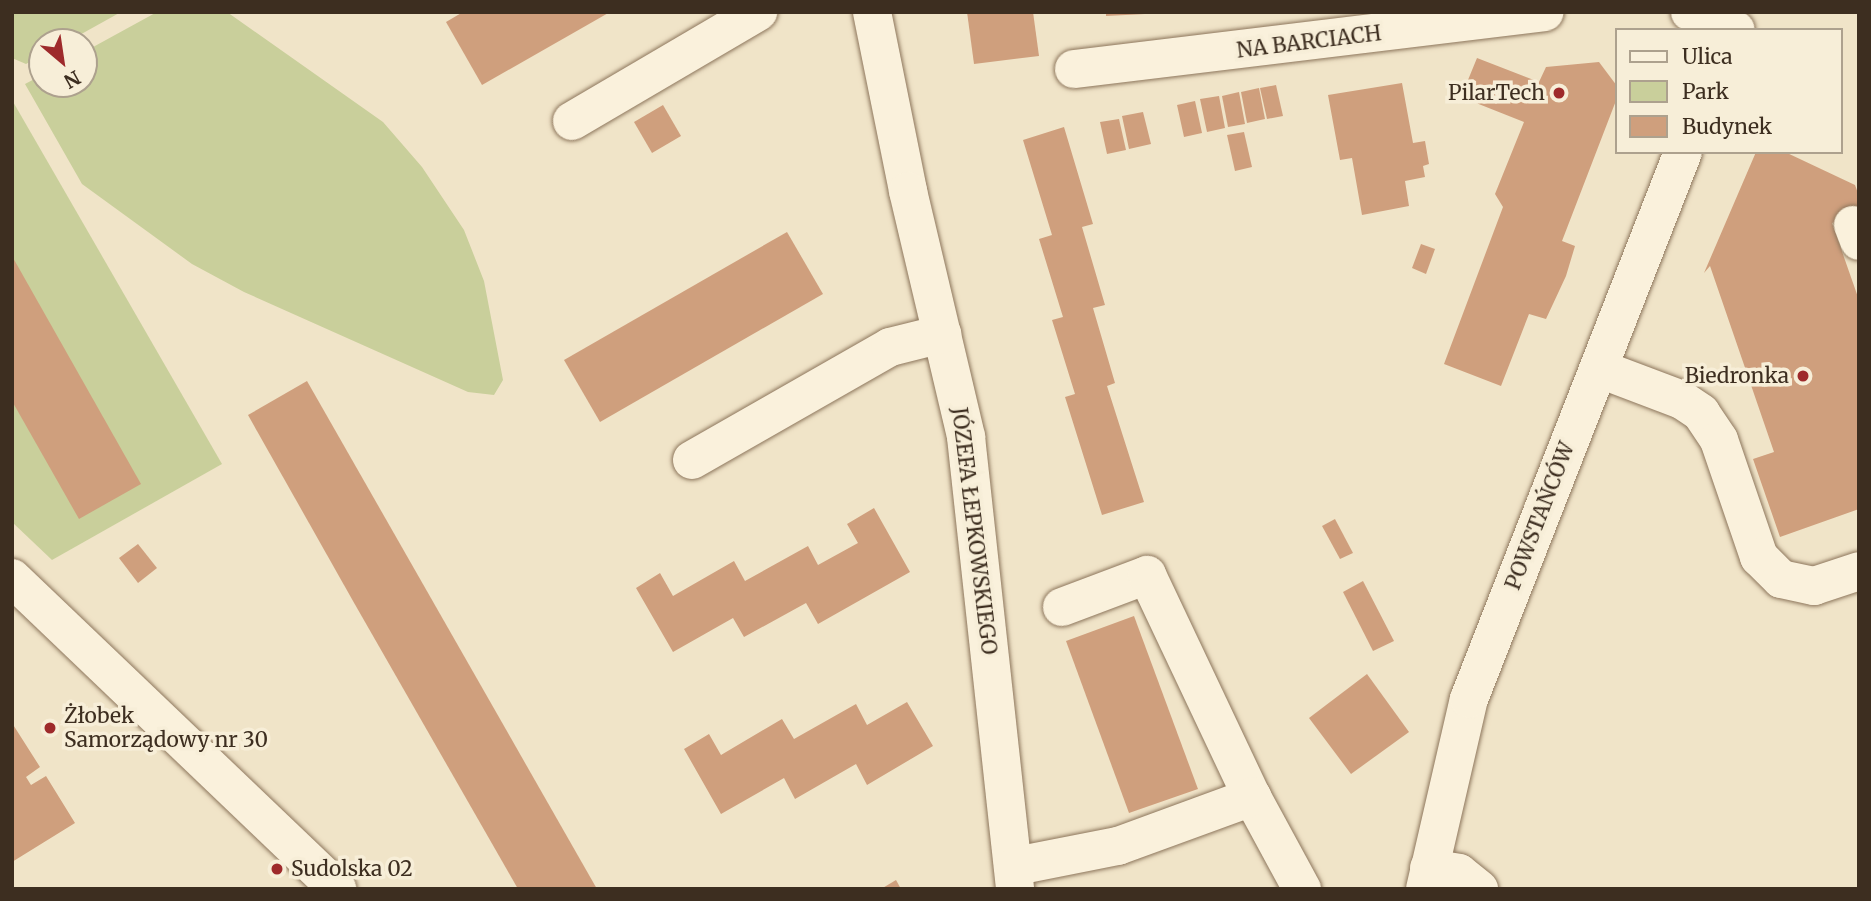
<!DOCTYPE html>
<html>
<head>
<meta charset="utf-8">
<style>
	body { margin:0 }
	#map { position:relative; width:1871px; height:901px; overflow:hidden; background:#f0e4c8; font-family:Merriweather,serif }
	div>[style] { position:absolute }
	.green>* { inset:0; background:#c9cf9b }
	.building>* { inset:0; background:#cf9f7d }
	.roads { filter:drop-shadow(0 0 2px #8d765c) drop-shadow(0 0 2px #8d765c) }
	.minor>* { height:38px; margin:-19px; padding:0 19px; transform-origin:19px; border-radius:19px; background:#faf1dc }
	.dots>* { width:19px; height:19px; translate:-50% -50%; box-sizing:border-box; border:4px solid #f7eed8; border-radius:50% }
	span { translate:-50% -50%; white-space:nowrap; text-align:center; line-height:1.15; -webkit-text-stroke:7px #f7eed8; paint-order:stroke }
	.street-label { font-size:21px; color:#3d2e20 }
	.poi-label { font-size:21px; color:#3d2e20 }
	.right { translate:-100% -50%; text-align:right }
	.left { translate:0 -50%; text-align:left }
	.frame { position:absolute; inset:0; border:14px solid #3d2e20; pointer-events:none }
	.legend { position:absolute; left:1615px; top:28px; width:228px; height:126px; box-sizing:border-box; background:#f7eed8; border:2px solid #ada18e; margin:0; padding:9px 12px; list-style:none; font-size:21px; color:#3d2e20 }
	.legend li { display:flex; align-items:center; gap:14px; height:35px }
	.legend b { width:35px; border:2px solid #ada18e }
	.north { position:absolute; left:28px; top:28px; width:70px; height:70px; box-sizing:border-box; background:#f7eed8; border:2px solid #ada18e; border-radius:50%; rotate:151deg; font-size:19px; font-weight:700; line-height:28px; text-align:center; color:#3d2e20 }
	.north::after { content:''; display:block; margin:auto; width:24px; height:32px; background:#9e2a2b; clip-path:polygon(50% 0,100% 100%,50% 72%,0 100%) }
</style>
</head>
<body>
<div id="map">
	<div class="green">
		<i style="clip-path:polygon(12px 12px,121px 12px,67px 42px,42px 42px,42px 55px,26px 64px,12px 58px)"></i>
		<i style="clip-path:polygon(157px 12px,227px 12px,383px 122px,422px 167px,464px 230px,484px 281px,503px 380px,494px 395px,468px 392px,244px 292px,192px 264px,82px 184px,25px 84px,42px 75px,42px 84px,84px 84px,84px 52px)"></i>
		<i style="clip-path:polygon(12px 100px,222px 464px,52px 560px,12px 522px)"></i>
	</div>
	<div class="building">
		<i style="clip-path:polygon(463px 12px,610px 12px,482px 85px,446px 22px)"></i>
		<i style="clip-path:polygon(967px 12px,1033px 12px,1039px 56px,974px 64px)"></i>
		<i style="clip-path:polygon(1106px 12px,1145px 12px,1145px 14px,1106px 16px)"></i>
		<i style="clip-path:polygon(1477px 58px,1539px 82px,1546px 67px,1599px 62px,1617px 86px,1617px 98px,1562px 241px,1575px 246px,1566px 276px,1546px 319px,1529px 314px,1501px 386px,1444px 364px,1503px 207px,1495px 194px,1524px 122px,1461px 97px)"></i>
		<i style="clip-path:polygon(1402px 83px,1413px 143px,1425px 141px,1429px 164px,1423px 166px,1425px 177px,1405px 181px,1409px 206px,1362px 215px,1352px 158px,1340px 160px,1328px 95px)"></i>
		<i style="clip-path:polygon(1276px 85px,1283px 116px,1267px 119px,1260px 88px)"></i>
		<i style="clip-path:polygon(1259px 88px,1265px 119px,1247px 123px,1241px 92px)"></i>
		<i style="clip-path:polygon(1239px 92px,1245px 124px,1228px 127px,1222px 96px)"></i>
		<i style="clip-path:polygon(1219px 96px,1225px 128px,1207px 132px,1200px 99px)"></i>
		<i style="clip-path:polygon(1195px 101px,1202px 133px,1184px 137px,1177px 105px)"></i>
		<i style="clip-path:polygon(663px 105px,681px 136px,652px 153px,634px 122px)"></i>
		<i style="clip-path:polygon(1143px 112px,1151px 144px,1129px 149px,1122px 116px)"></i>
		<i style="clip-path:polygon(1119px 119px,1126px 150px,1107px 154px,1100px 122px)"></i>
		<i style="clip-path:polygon(1064px 127px,1093px 224px,1082px 227px,1105px 305px,1093px 308px,1115px 383px,1107px 386px,1144px 502px,1102px 515px,1065px 397px,1075px 394px,1052px 320px,1063px 317px,1039px 239px,1052px 235px,1023px 140px)"></i>
		<i style="clip-path:polygon(1244px 132px,1252px 167px,1235px 171px,1227px 135px)"></i>
		<i style="clip-path:polygon(1756px 152px,1785px 152px,1855px 185px,1859px 196px,1859px 213px,1832px 223px,1859px 300px,1859px 509px,1780px 537px,1753px 459px,1774px 452px,1710px 266px,1704px 273px)"></i>
		<i style="clip-path:polygon(787px 232px,823px 294px,600px 422px,564px 360px)"></i>
		<i style="clip-path:polygon(1421px 244px,1435px 249px,1426px 274px,1412px 268px)"></i>
		<i style="clip-path:polygon(12px 256px,141px 484px,79px 519px,12px 401px)"></i>
		<i style="clip-path:polygon(307px 381px,597px 889px,518px 889px,353px 601px,248px 415px)"></i>
		<i style="clip-path:polygon(874px 508px,910px 572px,818px 624px,806px 603px,744px 637px,733px 618px,673px 652px,636px 588px,660px 573px,673px 596px,734px 561px,745px 581px,808px 546px,818px 565px,858px 543px,847px 524px)"></i>
		<i style="clip-path:polygon(1335px 519px,1353px 553px,1340px 559px,1322px 526px)"></i>
		<i style="clip-path:polygon(138px 544px,157px 568px,138px 583px,119px 558px)"></i>
		<i style="clip-path:polygon(1363px 581px,1394px 641px,1373px 651px,1343px 592px)"></i>
		<i style="clip-path:polygon(1134px 616px,1198px 789px,1129px 813px,1066px 641px)"></i>
		<i style="clip-path:polygon(1367px 674px,1409px 732px,1351px 774px,1309px 718px)"></i>
		<i style="clip-path:polygon(907px 702px,933px 746px,867px 785px,856px 764px,795px 799px,784px 778px,721px 814px,684px 749px,709px 734px,721px 755px,782px 719px,794px 739px,856px 704px,867px 725px)"></i>
		<i style="clip-path:polygon(12px 723px,40px 767px,26px 777px,31px 785px,46px 776px,75px 823px,12px 862px)"></i>
		<i style="clip-path:polygon(896px 880px,901px 889px,881px 889px)"></i>
	</div>
	<div class="roads">
		<div class="minor">
			<i style="left:872px;top:12px;width:183px;rotate:78.6deg"></i>
			<i style="left:908px;top:191px;width:253px;rotate:76.7deg"></i>
			<i style="left:966px;top:437px;width:455px;rotate:83.8deg"></i>
			<i style="left:1690px;top:12px;width:49px;rotate:21.4deg"></i>
			<i style="left:1074px;top:69px;width:474px;rotate:-6.9deg"></i>
			<i style="left:572px;top:121px;width:216px;rotate:-30.4deg"></i>
			<i style="left:1853px;top:225px;width:17px;rotate:69deg"></i>
			<i style="left:1600px;top:369px;width:88px;rotate:20.7deg"></i>
			<i style="left:1682px;top:400px;width:23px;rotate:34deg"></i>
			<i style="left:1701px;top:413px;width:32px;rotate:56deg"></i>
			<i style="left:1719px;top:440px;width:124px;rotate:71.1deg"></i>
			<i style="left:1759px;top:557px;width:31px;rotate:45deg"></i>
			<i style="left:1781px;top:579px;width:34px;rotate:12deg"></i>
			<i style="left:1814px;top:586px;width:47px;rotate:-18.4deg"></i>
			<i style="left:692px;top:460px;width:228px;rotate:-29.7deg"></i>
			<i style="left:890px;top:347px;width:54px;rotate:-14deg"></i>
			<i style="left:12px;top:578px;width:450px;rotate:43.7deg"></i>
			<i style="left:1062px;top:607px;width:91px;rotate:-20.6deg"></i>
			<i style="left:1147px;top:575px;width:246px;rotate:64.7deg"></i>
			<i style="left:1252px;top:797px;width:105px;rotate:61.5deg"></i>
			<i style="left:1016px;top:866px;width:104px;rotate:-11.1deg"></i>
			<i style="left:1118px;top:846px;width:143px;rotate:-20.1deg"></i>
			<i style="left:1429px;top:868px;width:30px;rotate:9deg"></i>
			<i style="left:1459px;top:873px;width:26px;rotate:39deg"></i>
			<i style="left:1425px;top:889px;width:195px;rotate:-77deg"></i>
			<i style="left:1469px;top:699px;width:587px;rotate:-68.63deg"></i>
		</div>
	</div>
	<div class="dots">
		<i style="left:1559px;top:93px;background:#9e2a2b"></i>
		<i style="left:1803px;top:376px;background:#9e2a2b"></i>
		<i style="left:50px;top:728px;background:#9e2a2b"></i>
		<i style="left:277px;top:869px;background:#9e2a2b"></i>
	</div>
	<div class="street-label">
		<span style="left:1309px;top:42px;rotate:-7deg">NA BARCIACH</span>
		<span style="left:1540px;top:516px;rotate:-69deg">POWSTAŃCÓW</span>
		<span style="left:974px;top:531px;rotate:83deg">JÓZEFA ŁEPKOWSKIEGO</span>
	</div>
	<div class="poi-label">
		<span class="right" style="left:1545px;top:93px">PilarTech</span>
		<span class="right" style="left:1789px;top:376px">Biedronka</span>
		<span class="left" style="left:64px;top:728px">Żłobek<br>Samorządowy nr 30</span>
		<span class="left" style="left:291px;top:869px">Sudolska 02</span>
	</div>
	<div class="frame"></div>
	<ul class="legend">
	<li><b style="height:9px;background:#faf1dc"></b>Ulica</li>
	<li><b style="height:19px;background:#c9cf9b"></b>Park</li>
	<li><b style="height:19px;background:#cf9f7d"></b>Budynek</li>
	</ul>
	<div class="north">N</div>
</div>
</body>
</html>
